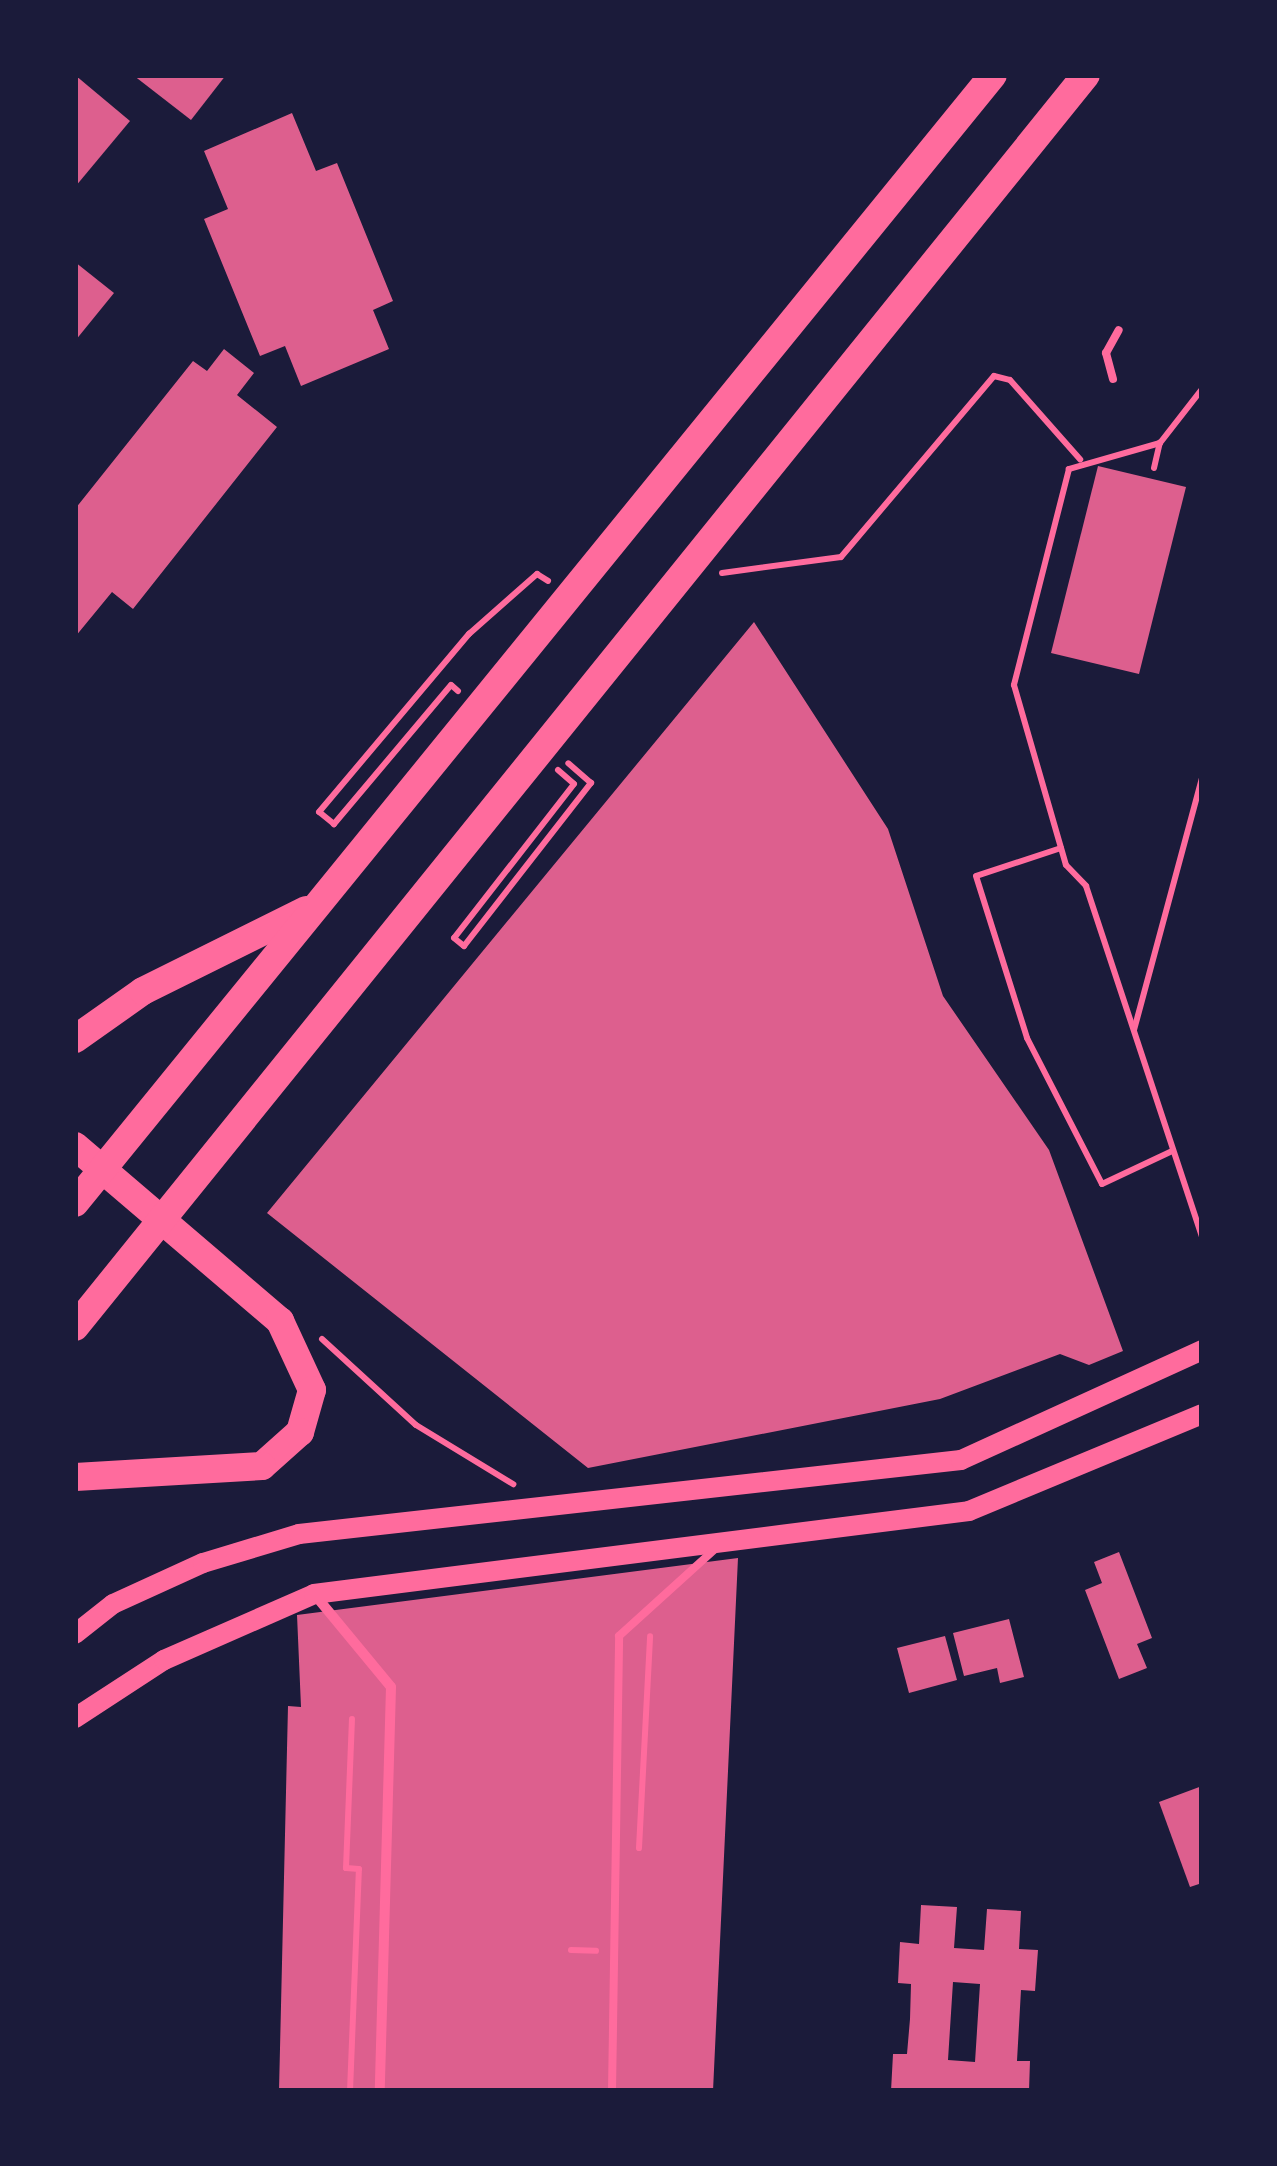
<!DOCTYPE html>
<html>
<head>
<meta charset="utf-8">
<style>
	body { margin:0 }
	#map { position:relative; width:1277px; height:2166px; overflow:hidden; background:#1b1b3a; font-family:"Fira Sans",sans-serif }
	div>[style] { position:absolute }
	.building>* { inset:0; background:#dd5f8e }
	.path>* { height:6px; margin:-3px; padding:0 3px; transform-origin:3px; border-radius:3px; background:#ff6b9d }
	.service>* { height:8px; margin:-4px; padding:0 4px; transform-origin:4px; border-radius:4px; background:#ff6b9d }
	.minor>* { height:10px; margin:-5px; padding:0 5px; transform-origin:5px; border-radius:5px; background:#ff6b9d }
	.secondary>* { height:20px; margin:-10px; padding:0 10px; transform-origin:10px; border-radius:10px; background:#ff6b9d }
	.trunk>* { height:28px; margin:-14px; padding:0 14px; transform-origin:14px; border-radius:14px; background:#ff6b9d }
	span { translate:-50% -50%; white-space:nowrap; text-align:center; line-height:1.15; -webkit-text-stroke:8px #1b1b3a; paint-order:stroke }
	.frame { position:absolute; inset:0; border:78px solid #1b1b3a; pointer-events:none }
</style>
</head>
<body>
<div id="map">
	<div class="building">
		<i style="clip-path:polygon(75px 75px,130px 121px,75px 187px)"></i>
		<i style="clip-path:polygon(133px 75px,226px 75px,191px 120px)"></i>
		<i style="clip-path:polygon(292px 113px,316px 171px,337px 163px,393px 301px,373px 310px,389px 349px,301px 386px,285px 346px,260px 356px,204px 219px,228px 209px,204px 151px)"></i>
		<i style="clip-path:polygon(75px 262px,114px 293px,75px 341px)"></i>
		<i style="clip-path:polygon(224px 349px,254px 373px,237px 395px,277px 427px,133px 609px,112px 592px,75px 637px,75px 509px,193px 361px,207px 371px)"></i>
		<i style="clip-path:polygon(1098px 466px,1186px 487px,1139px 674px,1051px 653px)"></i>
		<i style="clip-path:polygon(754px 622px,888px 829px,943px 996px,1049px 1150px,1123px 1351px,1089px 1365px,1060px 1354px,940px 1399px,588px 1468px,267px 1213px)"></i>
		<i style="clip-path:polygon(1119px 1552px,1152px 1638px,1137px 1644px,1147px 1668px,1119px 1679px,1085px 1590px,1102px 1583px,1094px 1562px)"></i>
		<i style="clip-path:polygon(738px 1558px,713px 2091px,279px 2091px,288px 1706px,301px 1707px,297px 1615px)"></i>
		<i style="clip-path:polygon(1009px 1619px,1024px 1677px,1000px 1683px,997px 1668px,964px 1676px,953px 1633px)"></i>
		<i style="clip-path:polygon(945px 1636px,957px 1680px,909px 1693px,897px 1648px)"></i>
		<i style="clip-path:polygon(1202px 1786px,1202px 1883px,1190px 1887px,1159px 1802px)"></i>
		<i style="clip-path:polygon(evenodd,921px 1905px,957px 1907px,954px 1948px,984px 1950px,987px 1909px,1021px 1911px,1019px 1949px,1038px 1950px,1035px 1991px,1021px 1990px,1017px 2061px,1030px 2061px,1029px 2091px,891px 2091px,893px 2054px,907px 2054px,910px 2019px,911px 1984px,898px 1983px,900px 1942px,919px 1944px,921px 1905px,953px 1982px,980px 1984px,975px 2062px,948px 2060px,953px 1982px)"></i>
	</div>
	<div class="path">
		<i style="left:1160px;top:443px;width:95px;rotate:164.1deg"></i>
		<i style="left:1069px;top:469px;width:223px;rotate:104.3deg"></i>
		<i style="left:1014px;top:685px;width:187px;rotate:73.9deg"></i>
		<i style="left:1066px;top:865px;width:29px;rotate:46deg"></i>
		<i style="left:1086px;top:886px;width:370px;rotate:71.7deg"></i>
		<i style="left:1154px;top:468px;width:26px;rotate:-77deg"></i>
		<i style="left:1160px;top:443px;width:68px;rotate:-52.1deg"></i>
		<i style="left:722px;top:573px;width:120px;rotate:-7.7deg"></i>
		<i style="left:841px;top:557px;width:237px;rotate:-49.8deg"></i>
		<i style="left:994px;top:376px;width:16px;rotate:14deg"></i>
		<i style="left:1010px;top:380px;width:106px;rotate:48.5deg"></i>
		<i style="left:458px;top:691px;width:9px;rotate:-139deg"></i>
		<i style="left:451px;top:685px;width:182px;rotate:130.1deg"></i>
		<i style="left:334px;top:824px;width:19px;rotate:-141deg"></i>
		<i style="left:319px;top:812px;width:233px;rotate:-49.9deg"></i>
		<i style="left:469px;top:634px;width:91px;rotate:-41.4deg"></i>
		<i style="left:537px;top:574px;width:13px;rotate:32deg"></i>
		<i style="left:558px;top:770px;width:21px;rotate:41deg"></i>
		<i style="left:574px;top:784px;width:195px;rotate:127.9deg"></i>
		<i style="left:454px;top:938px;width:13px;rotate:39deg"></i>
		<i style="left:464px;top:946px;width:207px;rotate:-52.1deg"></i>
		<i style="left:591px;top:783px;width:30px;rotate:-139deg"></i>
		<i style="left:1061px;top:848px;width:89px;rotate:161.8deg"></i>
		<i style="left:976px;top:876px;width:170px;rotate:72.5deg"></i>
		<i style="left:1027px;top:1038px;width:164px;rotate:62.8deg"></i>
		<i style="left:1102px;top:1184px;width:77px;rotate:-25.2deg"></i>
		<i style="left:1134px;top:1030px;width:261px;rotate:-74.9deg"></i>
		<i style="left:322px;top:1339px;width:127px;rotate:42.5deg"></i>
		<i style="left:416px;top:1425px;width:114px;rotate:31.3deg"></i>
		<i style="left:639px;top:1848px;width:212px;rotate:-87deg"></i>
		<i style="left:571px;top:1950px;width:25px;rotate:2deg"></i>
		<i style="left:350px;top:2091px;width:222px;rotate:-87.7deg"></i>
		<i style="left:359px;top:1869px;width:13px;rotate:-176deg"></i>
		<i style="left:346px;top:1868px;width:149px;rotate:-87.7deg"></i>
	</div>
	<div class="service">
		<i style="left:1113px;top:379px;width:27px;rotate:-105deg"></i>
		<i style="left:1106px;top:353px;width:26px;rotate:-61deg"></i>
		<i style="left:612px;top:2091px;width:455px;rotate:-89.1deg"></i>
		<i style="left:619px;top:1636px;width:130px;rotate:-42.2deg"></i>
	</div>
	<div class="minor">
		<i style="left:315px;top:1595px;width:119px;rotate:50.4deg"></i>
		<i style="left:391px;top:1687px;width:404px;rotate:91.6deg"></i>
	</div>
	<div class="secondary">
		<i style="left:75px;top:1634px;width:48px;rotate:-38.3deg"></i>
		<i style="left:113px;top:1604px;width:99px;rotate:-24.5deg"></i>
		<i style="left:203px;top:1563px;width:100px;rotate:-16.8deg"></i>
		<i style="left:299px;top:1534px;width:666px;rotate:-6.38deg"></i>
		<i style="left:961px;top:1460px;width:265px;rotate:-24.5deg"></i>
		<i style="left:75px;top:1718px;width:106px;rotate:-33.1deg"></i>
		<i style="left:164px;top:1660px;width:164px;rotate:-23.7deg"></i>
		<i style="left:314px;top:1594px;width:660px;rotate:-7.22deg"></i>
		<i style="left:969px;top:1511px;width:252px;rotate:-22.6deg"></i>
	</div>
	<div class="trunk">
		<i style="left:75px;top:1039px;width:83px;rotate:-35.2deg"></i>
		<i style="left:143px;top:991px;width:182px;rotate:-26.4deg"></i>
		<i style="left:75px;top:1146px;width:270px;rotate:40.5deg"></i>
		<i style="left:280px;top:1321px;width:76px;rotate:65.1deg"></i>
		<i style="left:312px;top:1390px;width:44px;rotate:105.9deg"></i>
		<i style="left:300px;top:1432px;width:51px;rotate:138.2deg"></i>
		<i style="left:262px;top:1466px;width:187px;rotate:176.6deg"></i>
		<i style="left:75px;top:1203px;width:1454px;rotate:-50.86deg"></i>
		<i style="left:75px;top:1327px;width:1609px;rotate:-51.08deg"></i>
	</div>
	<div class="frame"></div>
</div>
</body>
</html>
